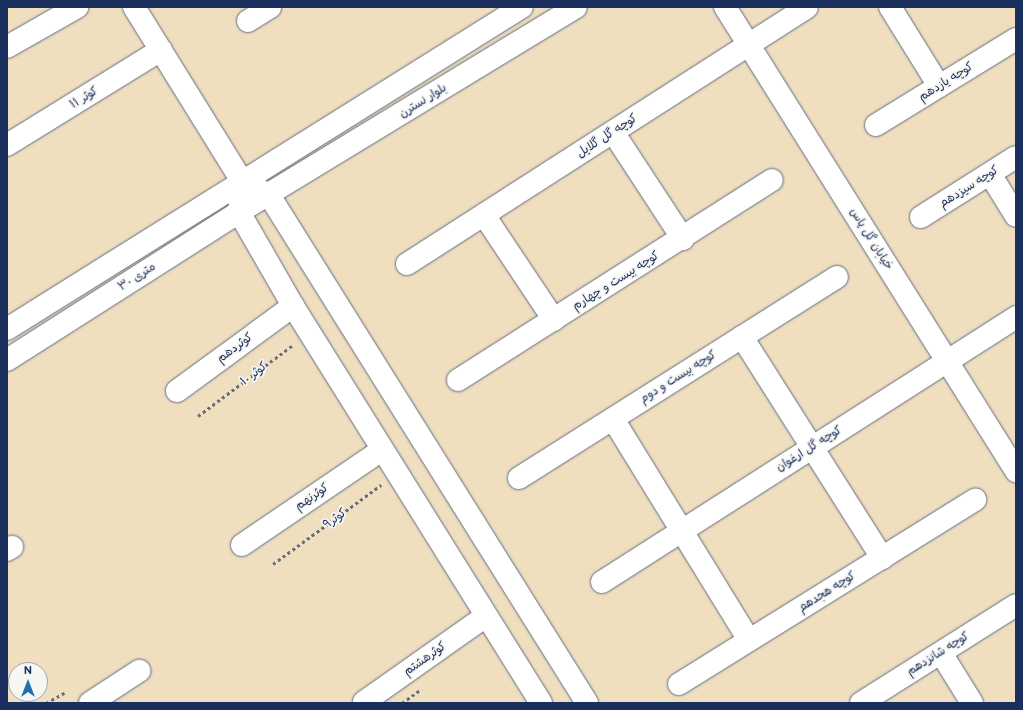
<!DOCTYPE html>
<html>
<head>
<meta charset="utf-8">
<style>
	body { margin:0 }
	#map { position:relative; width:1023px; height:710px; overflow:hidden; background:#efdfbf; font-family:"Balsamiq Sans","Playpen Sans Arabic",sans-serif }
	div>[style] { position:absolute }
	.path>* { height:2.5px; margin-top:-1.25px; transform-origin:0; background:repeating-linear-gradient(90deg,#656d80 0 3px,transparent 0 6px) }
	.roads { filter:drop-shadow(0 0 1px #656d80) drop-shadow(0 0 1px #656d80) }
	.minor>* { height:22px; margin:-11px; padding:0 11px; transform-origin:11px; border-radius:11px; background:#fff }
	span { translate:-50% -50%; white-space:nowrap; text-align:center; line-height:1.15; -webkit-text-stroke:3.5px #f6f6f2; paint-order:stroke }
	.street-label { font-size:12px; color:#1b2f5e }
	.frame { position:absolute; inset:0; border:8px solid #1b2f5e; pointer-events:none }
	.north { position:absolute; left:8px; top:662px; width:40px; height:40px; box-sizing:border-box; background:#f6f6f2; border:1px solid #9ea6b7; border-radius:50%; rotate:0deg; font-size:11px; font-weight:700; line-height:16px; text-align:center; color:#1b2f5e }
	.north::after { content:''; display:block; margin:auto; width:14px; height:18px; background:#1f6fb2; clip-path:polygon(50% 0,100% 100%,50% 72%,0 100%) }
</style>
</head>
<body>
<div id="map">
	<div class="path">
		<i style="left:198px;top:416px;width:119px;rotate:-36.8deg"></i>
		<i style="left:273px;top:564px;width:134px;rotate:-36.2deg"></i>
		<i style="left:46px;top:703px;width:21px;rotate:-29deg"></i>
		<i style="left:402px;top:703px;width:24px;rotate:-36deg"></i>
	</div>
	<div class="roads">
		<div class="minor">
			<i style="left:134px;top:7px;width:205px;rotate:58.2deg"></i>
			<i style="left:242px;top:181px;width:30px;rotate:27deg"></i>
			<i style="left:269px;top:195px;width:599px;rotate:57.95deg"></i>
			<i style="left:725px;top:7px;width:548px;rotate:57.91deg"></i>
			<i style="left:890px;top:7px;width:93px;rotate:58.2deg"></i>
			<i style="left:248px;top:21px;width:26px;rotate:-32deg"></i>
			<i style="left:7px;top:47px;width:81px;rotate:-29.7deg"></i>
			<i style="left:876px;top:125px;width:164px;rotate:-31.6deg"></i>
			<i style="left:613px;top:132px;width:128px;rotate:56.8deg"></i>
			<i style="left:7px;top:145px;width:181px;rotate:-31.7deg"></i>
			<i style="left:990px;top:174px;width:49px;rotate:58.2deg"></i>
			<i style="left:241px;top:197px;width:15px;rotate:98deg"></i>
			<i style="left:239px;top:212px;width:108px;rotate:60.1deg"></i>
			<i style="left:293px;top:306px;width:468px;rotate:58deg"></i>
			<i style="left:484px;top:215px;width:126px;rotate:56.3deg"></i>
			<i style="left:921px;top:217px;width:112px;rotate:-32.3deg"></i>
			<i style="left:407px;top:264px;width:475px;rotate:-32.7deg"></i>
			<i style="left:7px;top:329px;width:607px;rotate:-32.02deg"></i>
			<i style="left:742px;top:337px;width:262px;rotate:57.6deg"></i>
			<i style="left:7px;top:360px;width:275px;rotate:-32.5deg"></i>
			<i style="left:239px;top:212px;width:394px;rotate:-31.3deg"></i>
			<i style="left:458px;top:380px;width:372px;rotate:-32.5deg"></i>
			<i style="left:177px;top:391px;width:144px;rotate:-36.2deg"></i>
			<i style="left:613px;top:419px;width:259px;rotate:58.4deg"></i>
			<i style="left:519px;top:478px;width:376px;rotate:-32.3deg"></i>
			<i style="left:242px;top:545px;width:169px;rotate:-34.2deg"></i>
			<i style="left:7px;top:550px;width:6px;rotate:-31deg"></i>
			<i style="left:602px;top:582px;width:492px;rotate:-32.6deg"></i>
			<i style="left:941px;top:653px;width:59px;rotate:58.2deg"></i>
			<i style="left:679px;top:684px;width:349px;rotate:-31.9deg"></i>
			<i style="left:364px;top:702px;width:149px;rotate:-35.2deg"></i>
			<i style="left:90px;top:703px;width:59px;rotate:-33.1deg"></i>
			<i style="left:861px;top:703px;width:183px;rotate:-32.3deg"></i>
		</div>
	</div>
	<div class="street-label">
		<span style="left:946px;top:82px;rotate:-32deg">کوچه یازدهم</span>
		<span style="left:84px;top:98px;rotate:-32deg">کوثر ۱۱</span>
		<span style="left:423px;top:101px;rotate:-32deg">بلوار نسترن</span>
		<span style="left:607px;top:136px;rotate:-33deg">کوچه گل گلایل</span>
		<span style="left:969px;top:187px;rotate:-32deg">کوچه سیزدهم</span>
		<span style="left:871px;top:239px;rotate:58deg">خیابان گل یاس</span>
		<span style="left:137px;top:277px;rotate:-33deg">۳۰ متری</span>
		<span style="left:616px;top:281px;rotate:-32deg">کوچه بیست و چهارم</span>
		<span style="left:235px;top:348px;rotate:-36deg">کوثردهم</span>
		<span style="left:254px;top:374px;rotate:-37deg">کوثر ۱۰</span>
		<span style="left:678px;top:377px;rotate:-32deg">کوچه بیست و دوم</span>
		<span style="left:809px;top:449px;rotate:-32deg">کوچه گل ارغوان</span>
		<span style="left:312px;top:497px;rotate:-34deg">کوثرنهم</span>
		<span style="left:335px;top:519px;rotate:-36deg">کوثر۹</span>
		<span style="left:827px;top:592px;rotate:-32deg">کوچه هجدهم</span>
		<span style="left:938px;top:654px;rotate:-32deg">کوچه شانزدهم</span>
		<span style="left:425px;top:659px;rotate:-35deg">کوثرهشتم</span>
	</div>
	<div class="frame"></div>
	<div class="north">N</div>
</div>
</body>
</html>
